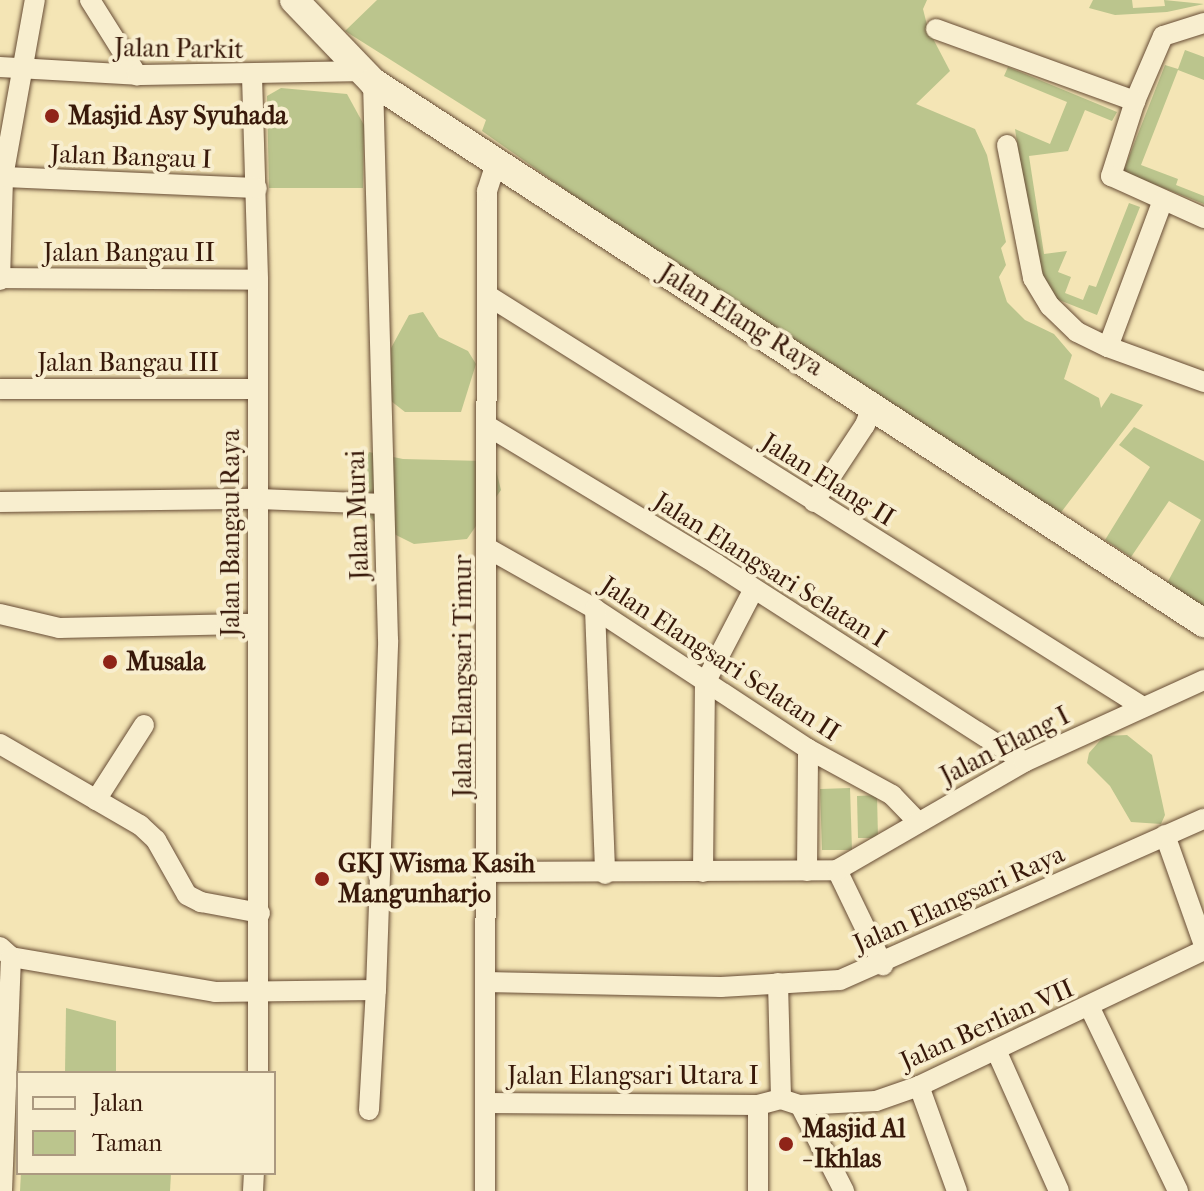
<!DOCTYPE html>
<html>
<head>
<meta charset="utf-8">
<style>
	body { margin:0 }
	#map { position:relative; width:1204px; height:1191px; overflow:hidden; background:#f4e5b5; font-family:"IM FELL French Canon",serif }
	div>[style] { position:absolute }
	.green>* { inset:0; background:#bbc58d }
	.roads { filter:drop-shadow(0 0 2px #674c35) drop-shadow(0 0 2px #674c35) }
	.street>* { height:20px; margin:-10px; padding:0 10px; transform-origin:10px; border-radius:10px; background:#f8eecf }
	.secondary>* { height:28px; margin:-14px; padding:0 14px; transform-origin:14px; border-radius:14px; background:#f8eecf }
	.dots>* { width:22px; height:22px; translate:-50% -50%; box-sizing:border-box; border:4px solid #f8eecf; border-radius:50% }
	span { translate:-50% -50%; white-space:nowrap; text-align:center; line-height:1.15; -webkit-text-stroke:8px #f8eecf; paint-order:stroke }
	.street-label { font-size:26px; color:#38190a }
	.poi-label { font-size:26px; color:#38190a; font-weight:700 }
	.left { translate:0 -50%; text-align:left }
	.legend { position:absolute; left:16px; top:1071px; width:260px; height:104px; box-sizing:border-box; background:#f8eecf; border:2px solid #ab9980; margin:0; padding:10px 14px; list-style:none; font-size:24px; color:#38190a }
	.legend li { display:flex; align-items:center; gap:16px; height:40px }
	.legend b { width:40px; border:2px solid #ab9980 }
</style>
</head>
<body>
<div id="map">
	<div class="green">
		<i style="clip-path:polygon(377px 0,927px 0,923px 9px,928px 29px,950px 71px,916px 104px,975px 129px,987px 155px,1006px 242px,1001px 248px,1006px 265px,999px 277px,1007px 302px,1025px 320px,1054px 334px,1072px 355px,1064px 379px,1099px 398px,1101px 408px,1111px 393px,1143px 405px,1059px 515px,628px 234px,482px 131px,486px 120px,345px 31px)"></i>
		<i style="clip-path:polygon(1093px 0,1132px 0,1133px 8px,1165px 6px,1164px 0,1204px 4px,1167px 12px,1115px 15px,1089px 8px)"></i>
		<i style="clip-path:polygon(1185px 50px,1204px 57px,1204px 80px,1178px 70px,1141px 165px,1178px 179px,1176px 185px,1204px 196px,1204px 204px,1123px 172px,1165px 65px,1178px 69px)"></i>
		<i style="clip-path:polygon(1008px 67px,1117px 112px,1112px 121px,1085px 110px,1068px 151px,1029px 156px,1044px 254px,1067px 251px,1058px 272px,1071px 277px,1065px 293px,1083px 300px,1089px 285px,1096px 287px,1129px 203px,1140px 207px,1097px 315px,1049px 296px,1034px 256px,1015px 129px,1050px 144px,1067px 102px,1004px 76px)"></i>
		<i style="clip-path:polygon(281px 88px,347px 94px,364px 125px,363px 188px,269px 188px,267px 96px)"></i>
		<i style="clip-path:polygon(423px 312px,439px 337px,468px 351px,476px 364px,461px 412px,405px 412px,391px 401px,391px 348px,409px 315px)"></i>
		<i style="clip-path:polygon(1134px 427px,1204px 461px,1204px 611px,1166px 585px,1201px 520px,1169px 501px,1131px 557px,1105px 540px,1150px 467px,1119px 445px)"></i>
		<i style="clip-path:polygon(369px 452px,403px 459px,483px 461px,496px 470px,501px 490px,467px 539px,414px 544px,378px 526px,364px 511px,364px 466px)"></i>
		<i style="clip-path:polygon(1127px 735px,1152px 755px,1165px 815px,1161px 824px,1131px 822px,1110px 786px,1087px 763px,1089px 753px,1104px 736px)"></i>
		<i style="clip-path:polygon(850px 788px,852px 850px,822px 850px,820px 789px)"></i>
		<i style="clip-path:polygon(877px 795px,878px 838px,858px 838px,857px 796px)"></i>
		<i style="clip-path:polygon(66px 1008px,116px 1021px,116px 1073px,65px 1073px)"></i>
		<i style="clip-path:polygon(21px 1173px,171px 1173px,170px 1191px,20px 1191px)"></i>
	</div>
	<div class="roads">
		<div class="street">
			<i style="left:90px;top:0;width:89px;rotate:57.9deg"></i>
			<i style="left:1204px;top:23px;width:43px;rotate:162.4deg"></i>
			<i style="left:1163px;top:36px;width:71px;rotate:113.3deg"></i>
			<i style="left:1135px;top:101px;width:79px;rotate:107.7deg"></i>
			<i style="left:1111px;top:176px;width:102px;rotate:24.3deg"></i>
			<i style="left:936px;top:29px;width:212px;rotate:19.9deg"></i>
			<i style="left:0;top:67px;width:137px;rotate:3.3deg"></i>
			<i style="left:137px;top:75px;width:220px;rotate:-1deg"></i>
			<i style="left:252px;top:76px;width:204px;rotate:88.3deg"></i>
			<i style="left:258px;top:280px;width:793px;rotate:90deg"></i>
			<i style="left:1007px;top:145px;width:136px;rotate:78.9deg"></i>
			<i style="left:1033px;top:278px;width:33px;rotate:59deg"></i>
			<i style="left:1050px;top:306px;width:37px;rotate:44deg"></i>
			<i style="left:1077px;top:332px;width:34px;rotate:26deg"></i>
			<i style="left:3px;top:177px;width:254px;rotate:2.5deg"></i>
			<i style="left:1163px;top:200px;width:157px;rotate:110.5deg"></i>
			<i style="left:1108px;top:347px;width:102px;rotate:20deg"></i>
			<i style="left:0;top:278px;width:258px;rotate:0.4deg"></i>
			<i style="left:0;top:280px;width:103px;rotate:-88.3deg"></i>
			<i style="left:3px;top:177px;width:180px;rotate:-79.8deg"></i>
			<i style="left:487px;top:295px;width:775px;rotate:32.13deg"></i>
			<i style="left:0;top:389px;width:256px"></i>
			<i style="left:486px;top:425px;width:269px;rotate:31.1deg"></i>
			<i style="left:716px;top:564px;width:366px;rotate:32.7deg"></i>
			<i style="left:0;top:502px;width:259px;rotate:-0.7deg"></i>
			<i style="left:259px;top:499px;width:125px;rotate:2.3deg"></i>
			<i style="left:814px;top:502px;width:92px;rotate:-56.5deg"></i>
			<i style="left:865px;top:425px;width:22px;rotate:-69deg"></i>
			<i style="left:489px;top:549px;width:122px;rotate:29.5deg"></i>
			<i style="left:595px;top:609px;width:255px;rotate:33.3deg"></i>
			<i style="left:808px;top:749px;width:96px;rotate:28.7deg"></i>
			<i style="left:892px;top:795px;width:36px;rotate:46deg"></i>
			<i style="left:595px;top:609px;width:265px;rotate:87.8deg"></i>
			<i style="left:0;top:614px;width:61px;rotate:13.3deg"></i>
			<i style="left:59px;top:628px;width:198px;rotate:-1.2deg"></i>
			<i style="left:0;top:744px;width:162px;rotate:30.1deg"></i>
			<i style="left:140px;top:825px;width:22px;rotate:43deg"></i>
			<i style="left:156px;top:840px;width:63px;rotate:60.6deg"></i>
			<i style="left:187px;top:895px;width:16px;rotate:27deg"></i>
			<i style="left:201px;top:902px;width:60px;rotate:10.6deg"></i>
			<i style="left:96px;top:800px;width:89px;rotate:-57.4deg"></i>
			<i style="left:1165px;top:835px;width:117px;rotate:70.5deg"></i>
			<i style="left:837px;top:870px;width:106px;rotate:64.2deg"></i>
			<i style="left:807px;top:871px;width:122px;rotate:-89.5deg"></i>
			<i style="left:489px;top:872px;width:348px;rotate:-0.3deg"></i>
			<i style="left:837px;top:870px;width:216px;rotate:-30deg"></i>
			<i style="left:1024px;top:762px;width:198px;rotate:-24.5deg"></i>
			<i style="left:703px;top:872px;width:189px;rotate:-89.4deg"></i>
			<i style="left:705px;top:683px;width:106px;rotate:-62.5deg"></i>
			<i style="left:0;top:947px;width:15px;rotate:42deg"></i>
			<i style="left:11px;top:957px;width:207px;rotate:9.7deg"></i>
			<i style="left:215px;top:992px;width:161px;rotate:-0.7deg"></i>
			<i style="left:376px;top:990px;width:350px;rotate:-88deg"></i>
			<i style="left:388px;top:640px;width:558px;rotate:-91.54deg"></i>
			<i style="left:485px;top:982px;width:236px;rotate:1.2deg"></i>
			<i style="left:721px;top:987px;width:119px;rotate:-3.4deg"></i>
			<i style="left:840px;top:980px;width:398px;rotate:-23.9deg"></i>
			<i style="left:778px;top:983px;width:116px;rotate:88.5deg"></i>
			<i style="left:1090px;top:1008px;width:203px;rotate:64.3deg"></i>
			<i style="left:996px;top:1050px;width:154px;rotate:65.9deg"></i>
			<i style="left:919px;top:1086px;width:112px;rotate:70.1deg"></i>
			<i style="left:781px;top:1099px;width:20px;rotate:18deg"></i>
			<i style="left:800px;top:1105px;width:76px;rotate:-3deg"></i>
			<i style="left:876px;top:1101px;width:46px;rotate:-19.2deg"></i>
			<i style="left:919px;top:1086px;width:316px;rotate:-25.5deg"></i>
			<i style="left:486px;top:1103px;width:272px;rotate:0.4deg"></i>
			<i style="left:758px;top:1105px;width:24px;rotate:-15deg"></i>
			<i style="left:800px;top:1105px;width:97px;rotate:62.9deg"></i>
			<i style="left:369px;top:1110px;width:120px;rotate:-86.7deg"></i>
			<i style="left:2px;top:1191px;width:234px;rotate:-87.8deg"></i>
			<i style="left:253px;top:1191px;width:18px;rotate:-87deg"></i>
			<i style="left:485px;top:1191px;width:1000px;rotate:-89.89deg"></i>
			<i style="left:487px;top:191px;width:29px;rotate:-72deg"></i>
			<i style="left:758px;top:1191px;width:86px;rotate:-90deg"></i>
		</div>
		<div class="secondary">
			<i style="left:294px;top:0;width:114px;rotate:46.1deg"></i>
			<i style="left:373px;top:82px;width:992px;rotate:33.07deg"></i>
		</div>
	</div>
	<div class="dots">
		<i style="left:52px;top:116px;background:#8f2418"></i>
		<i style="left:110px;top:662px;background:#8f2418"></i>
		<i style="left:322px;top:879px;background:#8f2418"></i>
		<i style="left:786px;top:1144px;background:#8f2418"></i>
	</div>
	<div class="street-label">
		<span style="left:179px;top:49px;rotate:1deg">Jalan Parkit</span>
		<span style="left:131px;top:157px;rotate:2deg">Jalan Bangau I</span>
		<span style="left:129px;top:253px">Jalan Bangau II</span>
		<span style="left:741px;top:320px;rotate:32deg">Jalan Elang Raya</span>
		<span style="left:128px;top:363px">Jalan Bangau III</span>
		<span style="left:828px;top:480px;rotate:32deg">Jalan Elang II</span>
		<span style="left:358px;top:515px;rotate:-92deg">Jalan Murai</span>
		<span style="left:231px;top:533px;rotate:-90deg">Jalan Bangau Raya</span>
		<span style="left:770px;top:570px;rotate:32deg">Jalan Elangsari Selatan I</span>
		<span style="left:720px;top:659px;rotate:33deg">Jalan Elangsari Selatan II</span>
		<span style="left:463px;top:676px;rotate:-90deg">Jalan Elangsari Timur</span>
		<span style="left:1005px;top:746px;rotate:-27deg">Jalan Elang I</span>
		<span style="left:959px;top:899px;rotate:-24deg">Jalan Elangsari Raya</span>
		<span style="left:987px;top:1025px;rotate:-24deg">Jalan Berlian VII</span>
		<span style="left:633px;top:1076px">Jalan Elangsari Utara I</span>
	</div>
	<div class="poi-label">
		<span class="left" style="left:68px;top:116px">Masjid Asy Syuhada</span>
		<span class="left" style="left:126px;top:662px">Musala</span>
		<span class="left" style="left:338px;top:879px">GKJ Wisma Kasih<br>Mangunharjo</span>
		<span class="left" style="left:802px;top:1144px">Masjid Al<br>- Ikhlas</span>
	</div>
	<ul class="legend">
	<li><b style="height:10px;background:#f8eecf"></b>Jalan</li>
	<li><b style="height:22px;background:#bbc58d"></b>Taman</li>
	</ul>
</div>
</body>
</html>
